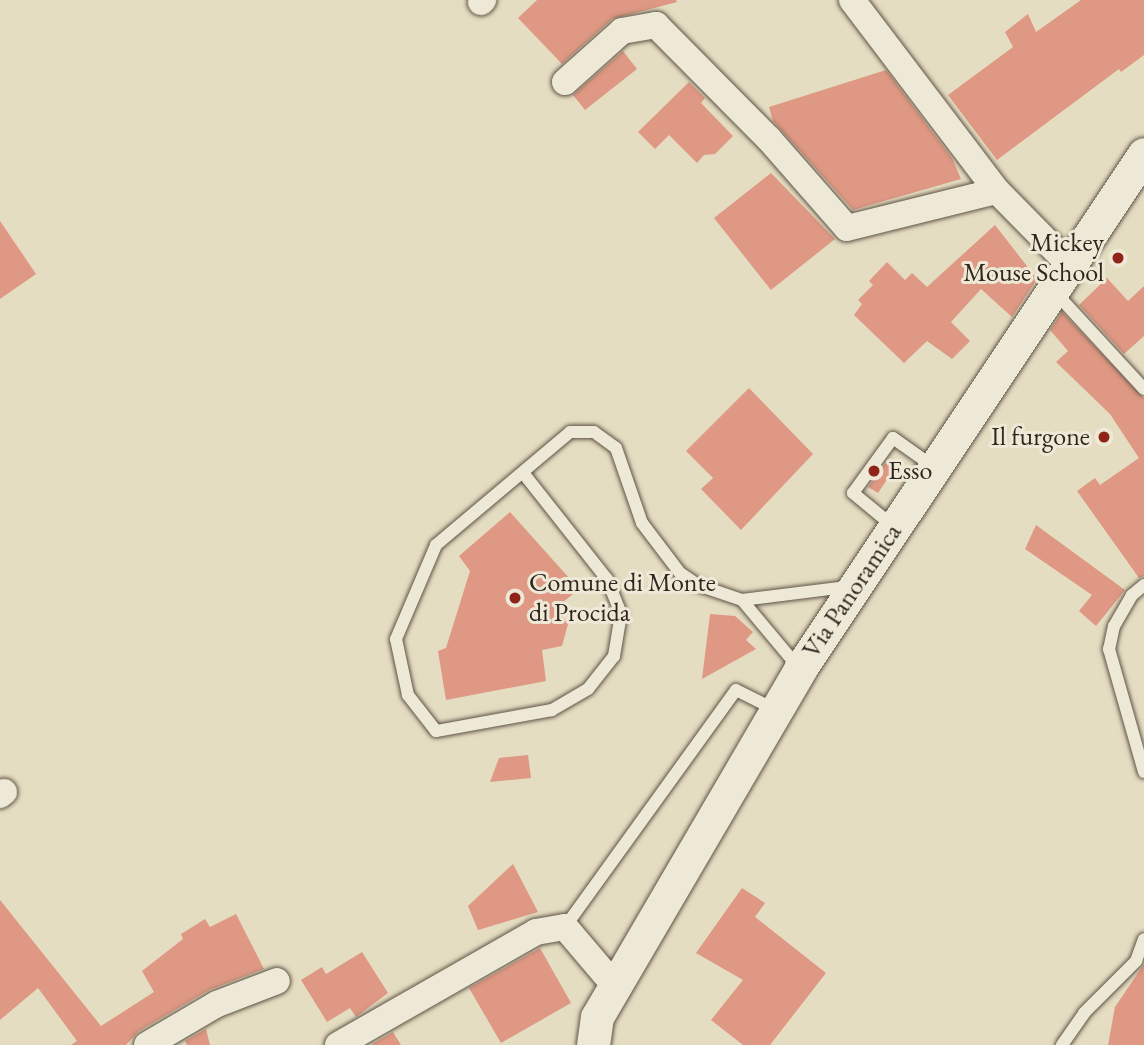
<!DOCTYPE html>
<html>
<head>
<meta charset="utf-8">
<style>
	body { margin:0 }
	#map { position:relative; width:1144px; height:1045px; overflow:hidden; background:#e5ddc1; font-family:"EB Garamond",serif }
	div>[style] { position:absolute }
	.building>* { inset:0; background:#de9883 }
	.roads { filter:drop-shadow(0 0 2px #5f5347) drop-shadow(0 0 2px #5f5347) }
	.service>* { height:12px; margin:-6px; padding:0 6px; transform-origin:6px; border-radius:6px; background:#eee9d7 }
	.minor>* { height:26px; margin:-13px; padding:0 13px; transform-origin:13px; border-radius:13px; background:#eee9d7 }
	.tertiary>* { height:33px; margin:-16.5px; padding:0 16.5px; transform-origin:16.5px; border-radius:16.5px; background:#eee9d7 }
	.dots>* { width:19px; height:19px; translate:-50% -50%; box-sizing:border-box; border:4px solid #eee9d7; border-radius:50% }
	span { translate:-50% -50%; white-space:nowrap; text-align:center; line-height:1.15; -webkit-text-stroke:6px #eee9d7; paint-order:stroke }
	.poi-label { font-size:26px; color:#32251e }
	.right { translate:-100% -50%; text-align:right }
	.left { translate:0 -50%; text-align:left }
	.street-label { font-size:26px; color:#32251e }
</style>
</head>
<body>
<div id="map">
	<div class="building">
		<i style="clip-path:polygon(537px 0,676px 0,677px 2px,612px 19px,562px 64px,518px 18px)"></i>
		<i style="clip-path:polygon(1081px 0,1144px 0,1144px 55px,1121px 72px,1119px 69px,997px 160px,948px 95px,1013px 47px,1005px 32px,1028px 14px,1036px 32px)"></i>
		<i style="clip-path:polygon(623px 51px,637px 69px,585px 110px,573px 95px)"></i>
		<i style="clip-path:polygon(886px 70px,952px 158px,961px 179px,853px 210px,773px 121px,769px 107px)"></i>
		<i style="clip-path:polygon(689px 82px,705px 98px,701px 103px,733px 136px,715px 154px,704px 155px,697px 163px,669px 135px,655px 149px,638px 132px)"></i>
		<i style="clip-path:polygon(771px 173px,835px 239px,771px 290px,714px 218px)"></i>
		<i style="clip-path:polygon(0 221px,36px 274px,0 299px)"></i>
		<i style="clip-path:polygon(995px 225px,1037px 279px,1012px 317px,981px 289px,951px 322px,970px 341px,952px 359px,927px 341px,904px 363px,854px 315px,862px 304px,858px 300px,873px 285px,869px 281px,887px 262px,905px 280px,912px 273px,927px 287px)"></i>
		<i style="clip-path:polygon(1107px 278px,1128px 301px,1144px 286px,1144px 336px,1124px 354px,1079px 305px)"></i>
		<i style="clip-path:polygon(1062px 312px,1144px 398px,1144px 576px,1139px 578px,1077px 491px,1095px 478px,1100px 485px,1139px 458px,1110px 414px,1056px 362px,1068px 351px,1050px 330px)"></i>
		<i style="clip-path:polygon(749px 388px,813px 454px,741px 530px,701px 489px,713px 478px,686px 451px)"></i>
		<i style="clip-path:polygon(887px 461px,896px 466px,878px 493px,868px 487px)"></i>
		<i style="clip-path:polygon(510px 512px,579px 589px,556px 608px,568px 624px,562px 646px,542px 650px,546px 681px,446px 700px,438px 651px,446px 648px,470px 571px,459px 556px)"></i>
		<i style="clip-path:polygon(1036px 525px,1125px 590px,1096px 626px,1079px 611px,1092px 595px,1025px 549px)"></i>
		<i style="clip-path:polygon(710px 614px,735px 616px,753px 632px,746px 640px,756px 649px,702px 679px)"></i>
		<i style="clip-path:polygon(528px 755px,531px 778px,490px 782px,499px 758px)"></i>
		<i style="clip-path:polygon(513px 864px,538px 912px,478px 930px,468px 906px)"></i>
		<i style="clip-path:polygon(742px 888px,765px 903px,755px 917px,826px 973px,770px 1045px,743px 1045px,711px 1020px,743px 980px,696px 953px)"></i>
		<i style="clip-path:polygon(0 900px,101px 1026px,154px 992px,142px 971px,183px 939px,181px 934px,205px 919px,210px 927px,236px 914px,264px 969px,209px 990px,139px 1031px,126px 1045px,71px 1045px,77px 1041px,38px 988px,0 1020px)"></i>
		<i style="clip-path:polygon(540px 948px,571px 1003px,501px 1043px,469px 988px)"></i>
		<i style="clip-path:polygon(362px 952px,388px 993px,356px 1017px,350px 1008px,327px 1022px,301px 980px,322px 967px,326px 974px)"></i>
		<i style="clip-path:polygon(1144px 964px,1144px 1045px,1108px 1045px,1115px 1007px)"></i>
		<i style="clip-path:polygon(206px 1029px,210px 1045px,187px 1045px,185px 1041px)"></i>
		<i style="clip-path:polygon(393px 1032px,401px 1045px,373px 1045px,372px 1044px)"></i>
	</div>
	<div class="roads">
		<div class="service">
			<i style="left:1054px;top:291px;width:133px;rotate:47.4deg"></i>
			<i style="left:524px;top:474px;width:134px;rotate:51.7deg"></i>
			<i style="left:607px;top:579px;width:38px;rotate:68deg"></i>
			<i style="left:621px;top:614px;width:43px;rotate:99.5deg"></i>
			<i style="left:614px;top:656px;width:42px;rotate:128.2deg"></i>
			<i style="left:588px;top:689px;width:42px;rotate:149.7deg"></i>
			<i style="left:552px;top:710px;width:118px;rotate:169.7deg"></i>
			<i style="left:436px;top:731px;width:46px;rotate:-127.9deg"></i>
			<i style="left:408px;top:695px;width:57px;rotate:-102.1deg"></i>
			<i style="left:396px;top:639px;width:102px;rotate:-66.9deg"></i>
			<i style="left:436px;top:545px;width:175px;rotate:-40.1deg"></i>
			<i style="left:570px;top:432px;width:24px"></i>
			<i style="left:594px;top:432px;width:27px;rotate:36deg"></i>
			<i style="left:616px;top:448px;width:79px;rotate:70.9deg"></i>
			<i style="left:642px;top:523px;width:63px;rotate:52.8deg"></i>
			<i style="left:680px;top:573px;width:22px;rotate:34deg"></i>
			<i style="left:698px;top:585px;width:46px;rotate:18.8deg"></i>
			<i style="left:742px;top:600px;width:106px;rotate:-7.1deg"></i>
			<i style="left:893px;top:526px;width:52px;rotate:-140.5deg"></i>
			<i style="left:853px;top:493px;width:68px;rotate:-54deg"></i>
			<i style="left:893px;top:438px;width:50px;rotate:35.3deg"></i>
			<i style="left:1144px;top:585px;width:16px;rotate:140deg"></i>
			<i style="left:1132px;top:595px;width:36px;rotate:120deg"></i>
			<i style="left:1114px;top:626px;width:24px;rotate:102deg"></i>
			<i style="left:1109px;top:649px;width:128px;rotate:74.1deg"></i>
			<i style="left:742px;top:600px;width:87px;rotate:50.1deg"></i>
			<i style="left:565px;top:927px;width:292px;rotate:-54.2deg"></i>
			<i style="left:736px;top:690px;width:45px;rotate:26.6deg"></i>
			<i style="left:1062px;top:1045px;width:39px;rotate:-55deg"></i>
			<i style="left:1084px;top:1013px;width:74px;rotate:-45deg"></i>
			<i style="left:1136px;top:961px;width:23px;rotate:-70deg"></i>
		</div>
		<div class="minor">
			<i style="left:852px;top:0;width:240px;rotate:52.8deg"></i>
			<i style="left:997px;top:191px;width:105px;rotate:45.4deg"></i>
			<i style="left:481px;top:2px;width:3px;rotate:-45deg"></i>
			<i style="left:565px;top:82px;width:76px;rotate:-41.8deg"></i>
			<i style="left:622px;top:31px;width:35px;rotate:-10deg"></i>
			<i style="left:656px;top:25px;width:161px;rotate:45.3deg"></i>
			<i style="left:769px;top:139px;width:118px;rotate:48.8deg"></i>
			<i style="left:847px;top:228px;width:154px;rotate:-13.9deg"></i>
			<i style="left:0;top:795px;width:5px;rotate:-37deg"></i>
			<i style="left:147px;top:1045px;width:81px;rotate:-30.4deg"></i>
			<i style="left:217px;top:1004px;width:64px;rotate:-21deg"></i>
			<i style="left:338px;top:1045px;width:228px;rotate:-29.7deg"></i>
			<i style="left:536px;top:932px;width:29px;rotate:-10deg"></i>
			<i style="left:565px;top:927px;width:77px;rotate:49.7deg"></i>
		</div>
		<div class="tertiary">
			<i style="left:593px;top:1045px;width:28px;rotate:-82deg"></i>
			<i style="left:597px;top:1017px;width:403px;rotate:-59.7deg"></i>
			<i style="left:800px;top:669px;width:619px;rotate:-56.26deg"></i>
		</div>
	</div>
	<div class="dots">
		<i style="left:1118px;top:258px;background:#8f2418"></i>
		<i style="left:1104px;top:437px;background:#8f2418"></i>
		<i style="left:874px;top:471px;background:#8f2418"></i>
		<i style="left:515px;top:598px;background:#8f2418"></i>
	</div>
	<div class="poi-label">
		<span class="right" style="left:1104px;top:258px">Mickey<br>Mouse School</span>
		<span class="right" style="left:1090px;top:437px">Il furgone</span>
		<span class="left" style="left:888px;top:471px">Esso</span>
		<span class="left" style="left:529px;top:598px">Comune di Monte<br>di Procida</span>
	</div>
	<div class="street-label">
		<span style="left:852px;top:591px;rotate:-56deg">Via Panoramica</span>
	</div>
</div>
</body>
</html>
